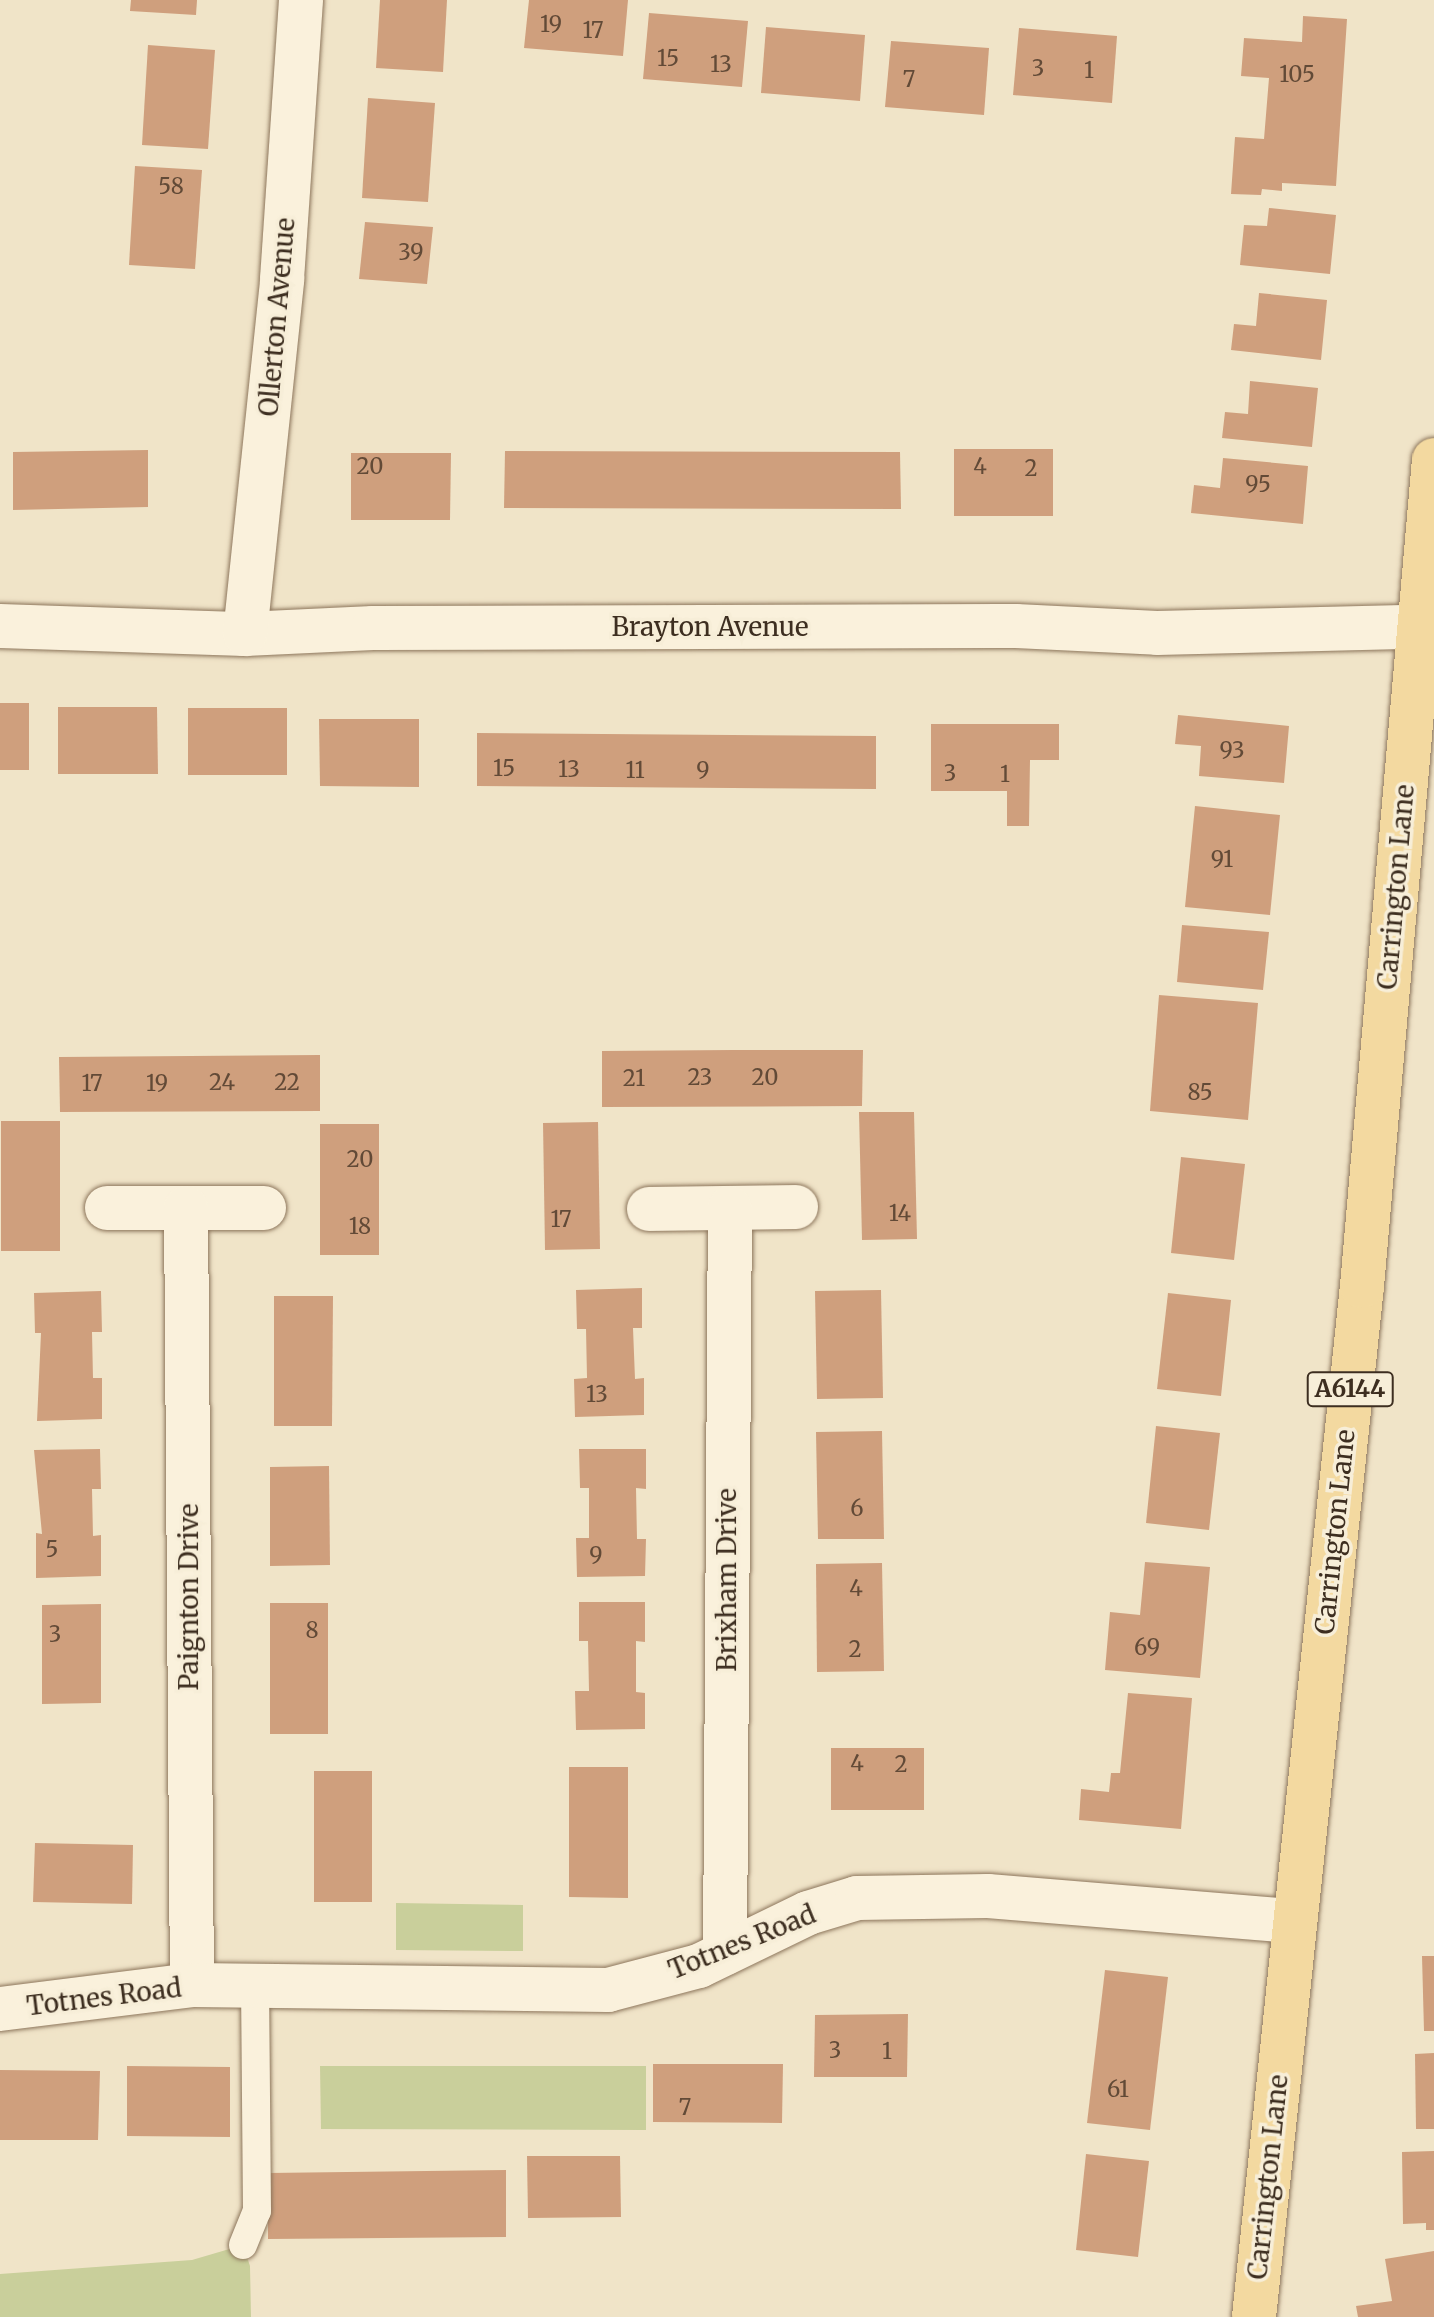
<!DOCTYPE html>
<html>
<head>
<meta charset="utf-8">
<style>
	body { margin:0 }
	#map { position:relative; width:1434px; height:2317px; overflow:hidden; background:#f0e4c8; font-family:Merriweather,serif }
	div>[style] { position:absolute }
	.green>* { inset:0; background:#c9cf9b }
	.building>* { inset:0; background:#cf9f7d }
	.roads { filter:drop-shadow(0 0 2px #8d765c) drop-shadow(0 0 2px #8d765c) }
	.lane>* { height:28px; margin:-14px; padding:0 14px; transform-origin:14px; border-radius:14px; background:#faf1dc }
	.street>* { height:44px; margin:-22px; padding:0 22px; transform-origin:22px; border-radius:22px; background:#faf1dc }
	.primary>* { height:44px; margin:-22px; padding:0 22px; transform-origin:22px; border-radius:22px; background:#f3d9a0 }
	span { translate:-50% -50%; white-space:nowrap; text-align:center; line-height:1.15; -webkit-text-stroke:7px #f7eed8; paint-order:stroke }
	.number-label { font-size:22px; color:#624a37 }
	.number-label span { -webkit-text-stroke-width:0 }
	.shield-label span { padding:2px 6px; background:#f7eed8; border:2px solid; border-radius:6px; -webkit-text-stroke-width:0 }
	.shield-label { font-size:24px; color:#3d2e20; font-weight:700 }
	.street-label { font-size:26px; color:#3d2e20 }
</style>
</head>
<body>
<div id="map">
	<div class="green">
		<i style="clip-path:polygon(396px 1903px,523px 1905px,523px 1951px,396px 1950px)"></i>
		<i style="clip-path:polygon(320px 2066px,646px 2066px,646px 2130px,321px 2129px)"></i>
		<i style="clip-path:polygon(243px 2245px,250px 2266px,251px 2317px,0 2317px,0 2274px,192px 2260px)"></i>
	</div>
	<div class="building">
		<i style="clip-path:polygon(131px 0,197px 0,196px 15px,130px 11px)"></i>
		<i style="clip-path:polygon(380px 0,447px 0,443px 72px,376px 68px)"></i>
		<i style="clip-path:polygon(529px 0,628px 0,623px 56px,524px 48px)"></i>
		<i style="clip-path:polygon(649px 13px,748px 21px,742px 87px,643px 79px)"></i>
		<i style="clip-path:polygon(1303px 16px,1347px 19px,1336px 186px,1282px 183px,1282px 191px,1262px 189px,1261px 195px,1231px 194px,1235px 137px,1264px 139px,1269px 78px,1241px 76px,1244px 38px,1302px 42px)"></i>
		<i style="clip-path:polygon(766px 27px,865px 35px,860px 101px,761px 93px)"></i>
		<i style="clip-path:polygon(1019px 28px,1117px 36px,1112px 103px,1013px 95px)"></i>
		<i style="clip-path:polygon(891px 41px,989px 48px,984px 115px,885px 107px)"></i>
		<i style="clip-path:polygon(148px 45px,215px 50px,208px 149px,142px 145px)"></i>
		<i style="clip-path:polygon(368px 98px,435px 103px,428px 202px,362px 198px)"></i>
		<i style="clip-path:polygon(135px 166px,202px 170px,195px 269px,129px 265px)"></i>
		<i style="clip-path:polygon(1269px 208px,1336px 215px,1330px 274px,1240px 265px,1244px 225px,1267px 226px)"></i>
		<i style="clip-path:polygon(365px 222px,433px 227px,427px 284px,359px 279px)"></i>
		<i style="clip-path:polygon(1259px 293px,1327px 300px,1321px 360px,1231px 350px,1234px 324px,1256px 326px)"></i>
		<i style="clip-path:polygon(1250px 381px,1318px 388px,1312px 447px,1222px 438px,1225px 412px,1248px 414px)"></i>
		<i style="clip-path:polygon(954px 449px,1053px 449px,1053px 516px,954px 516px)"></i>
		<i style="clip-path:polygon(148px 450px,148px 507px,13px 510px,13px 452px)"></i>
		<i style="clip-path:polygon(505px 451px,900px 452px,901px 509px,504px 508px)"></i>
		<i style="clip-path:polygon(351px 453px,451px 453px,450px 520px,351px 520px)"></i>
		<i style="clip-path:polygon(1223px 458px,1308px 466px,1303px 524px,1191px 513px,1194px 485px,1220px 488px)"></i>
		<i style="clip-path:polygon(0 703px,29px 703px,29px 770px,0 770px)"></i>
		<i style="clip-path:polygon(58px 707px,157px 707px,158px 774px,58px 774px)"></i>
		<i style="clip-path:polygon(188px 708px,287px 708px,287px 775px,188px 775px)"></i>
		<i style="clip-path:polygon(1178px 715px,1289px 726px,1284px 783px,1199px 776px,1201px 746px,1175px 744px)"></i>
		<i style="clip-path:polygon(319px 719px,419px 719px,419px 787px,320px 786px)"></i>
		<i style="clip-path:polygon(931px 724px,1059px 724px,1059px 760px,1030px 760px,1029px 826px,1007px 826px,1007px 791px,931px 791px)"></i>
		<i style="clip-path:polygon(477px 733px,876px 736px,876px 789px,477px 786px)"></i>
		<i style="clip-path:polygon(1195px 806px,1280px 815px,1270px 915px,1185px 907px)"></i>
		<i style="clip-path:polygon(1182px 925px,1269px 932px,1263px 990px,1177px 982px)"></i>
		<i style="clip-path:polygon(1159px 995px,1258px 1003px,1248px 1120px,1150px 1111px)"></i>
		<i style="clip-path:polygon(732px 1050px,863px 1050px,862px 1106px,602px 1107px,602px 1051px)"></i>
		<i style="clip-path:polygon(320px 1055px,320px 1111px,60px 1112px,59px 1057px)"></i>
		<i style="clip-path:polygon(859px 1112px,914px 1112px,917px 1239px,862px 1240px)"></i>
		<i style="clip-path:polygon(1px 1121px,60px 1121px,60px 1251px,1px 1251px)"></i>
		<i style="clip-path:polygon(598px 1122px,600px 1249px,545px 1250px,543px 1123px)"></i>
		<i style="clip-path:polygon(320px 1124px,379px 1124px,379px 1255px,320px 1255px)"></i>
		<i style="clip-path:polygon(1181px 1157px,1245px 1164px,1234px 1260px,1171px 1253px)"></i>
		<i style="clip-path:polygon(642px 1288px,642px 1328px,633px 1328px,635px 1379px,644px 1378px,644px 1415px,575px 1417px,574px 1379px,587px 1378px,586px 1329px,577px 1329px,576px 1290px)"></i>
		<i style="clip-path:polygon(881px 1290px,883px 1398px,817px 1399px,815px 1291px)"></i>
		<i style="clip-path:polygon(101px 1291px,102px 1332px,92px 1332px,93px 1378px,102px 1378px,102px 1419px,37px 1421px,41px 1333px,35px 1333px,34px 1293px)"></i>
		<i style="clip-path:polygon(1168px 1293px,1231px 1300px,1221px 1396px,1157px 1389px)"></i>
		<i style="clip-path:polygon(274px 1296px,333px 1296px,332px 1426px,274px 1426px)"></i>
		<i style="clip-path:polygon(1156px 1426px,1220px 1433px,1209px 1530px,1146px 1523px)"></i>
		<i style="clip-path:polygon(882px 1431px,884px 1539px,818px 1539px,816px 1432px)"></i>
		<i style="clip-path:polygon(100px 1449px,101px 1489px,92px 1489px,93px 1536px,101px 1535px,101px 1576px,36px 1578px,36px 1533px,42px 1534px,34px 1450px)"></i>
		<i style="clip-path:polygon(579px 1449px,646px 1449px,646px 1489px,636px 1488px,637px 1539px,646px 1539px,645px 1576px,577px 1577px,576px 1538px,589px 1538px,589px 1488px,580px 1488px)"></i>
		<i style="clip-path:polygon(329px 1466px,330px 1565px,270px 1566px,270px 1467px)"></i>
		<i style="clip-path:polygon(1145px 1562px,1210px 1567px,1200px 1678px,1105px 1670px,1110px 1612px,1140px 1615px)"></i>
		<i style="clip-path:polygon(882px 1563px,884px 1671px,817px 1672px,816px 1564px)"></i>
		<i style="clip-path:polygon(579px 1602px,645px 1602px,645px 1642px,636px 1641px,636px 1692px,645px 1693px,645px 1729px,576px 1730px,575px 1691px,589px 1691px,588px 1641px,579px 1641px)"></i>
		<i style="clip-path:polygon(270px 1603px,328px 1603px,328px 1734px,270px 1734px)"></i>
		<i style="clip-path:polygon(101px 1604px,101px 1703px,42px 1704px,42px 1605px)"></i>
		<i style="clip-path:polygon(1128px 1693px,1192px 1698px,1181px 1829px,1079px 1820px,1081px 1789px,1109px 1792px,1111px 1773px,1120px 1773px)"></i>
		<i style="clip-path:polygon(831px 1748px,924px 1748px,924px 1810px,831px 1810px)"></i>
		<i style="clip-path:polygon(569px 1767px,628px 1767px,628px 1898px,569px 1897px)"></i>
		<i style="clip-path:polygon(314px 1771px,372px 1771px,372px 1902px,314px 1902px)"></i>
		<i style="clip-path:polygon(35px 1843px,133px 1845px,132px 1904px,33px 1902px)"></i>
		<i style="clip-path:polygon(1422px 1956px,1434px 1956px,1434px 2031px,1424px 2031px)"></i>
		<i style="clip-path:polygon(1105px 1970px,1168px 1977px,1150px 2130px,1087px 2123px)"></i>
		<i style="clip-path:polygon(908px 2014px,907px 2077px,814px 2077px,815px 2015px)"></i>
		<i style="clip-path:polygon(1434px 2053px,1434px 2129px,1416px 2129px,1415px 2054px)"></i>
		<i style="clip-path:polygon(653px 2064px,783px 2064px,782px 2123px,653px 2122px)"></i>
		<i style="clip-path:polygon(127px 2066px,230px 2067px,230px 2137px,127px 2136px)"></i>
		<i style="clip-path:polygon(0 2070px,100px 2071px,98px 2140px,0 2140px)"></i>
		<i style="clip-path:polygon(1434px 2151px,1434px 2230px,1426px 2230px,1426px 2223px,1403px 2224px,1402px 2152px)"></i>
		<i style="clip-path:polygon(1086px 2154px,1149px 2161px,1138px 2257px,1076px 2250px)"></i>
		<i style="clip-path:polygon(527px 2156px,620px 2156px,621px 2217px,528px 2218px)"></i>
		<i style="clip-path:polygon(506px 2170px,506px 2237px,268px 2239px,268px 2173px)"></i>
		<i style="clip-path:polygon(1434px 2251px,1434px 2317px,1358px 2317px,1356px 2306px,1392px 2301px,1385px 2259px)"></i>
	</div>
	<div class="roads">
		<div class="lane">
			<i style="left:243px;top:2245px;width:37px;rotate:-68deg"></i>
			<i style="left:257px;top:2211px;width:223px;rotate:-90.5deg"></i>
		</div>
		<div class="street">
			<i style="left:0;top:626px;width:245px;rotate:1.9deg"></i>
			<i style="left:245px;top:634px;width:128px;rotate:-2.7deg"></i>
			<i style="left:373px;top:628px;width:643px;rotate:-0.18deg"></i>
			<i style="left:1016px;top:626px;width:141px;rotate:2.8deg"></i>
			<i style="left:1157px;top:633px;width:277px;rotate:-1.4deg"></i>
			<i style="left:245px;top:634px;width:357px;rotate:-84deg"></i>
			<i style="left:282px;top:279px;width:280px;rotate:-86.1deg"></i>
			<i style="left:107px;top:1208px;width:157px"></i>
			<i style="left:186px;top:1208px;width:777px;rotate:89.56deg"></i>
			<i style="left:649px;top:1209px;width:147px;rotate:-0.8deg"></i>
			<i style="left:725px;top:1953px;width:745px;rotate:-89.62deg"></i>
			<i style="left:0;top:2009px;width:193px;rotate:-7.1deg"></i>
			<i style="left:192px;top:1985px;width:416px;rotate:0.7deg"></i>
			<i style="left:608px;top:1990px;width:94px;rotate:-14.8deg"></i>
			<i style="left:699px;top:1966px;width:121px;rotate:-25.9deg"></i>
			<i style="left:808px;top:1913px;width:51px;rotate:-17deg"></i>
			<i style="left:857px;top:1898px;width:131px;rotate:-0.9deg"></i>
			<i style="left:988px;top:1896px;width:306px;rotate:4.7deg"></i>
		</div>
		<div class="primary">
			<i style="left:1254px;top:2317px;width:1037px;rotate:-84.02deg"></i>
			<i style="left:1362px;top:1286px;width:829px;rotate:-85.02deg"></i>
		</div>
	</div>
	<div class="number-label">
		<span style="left:551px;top:25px">19</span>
		<span style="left:593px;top:31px">17</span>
		<span style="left:668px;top:59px">15</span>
		<span style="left:721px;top:65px">13</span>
		<span style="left:1038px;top:69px">3</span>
		<span style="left:1089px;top:71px">1</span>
		<span style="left:1297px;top:75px">105</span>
		<span style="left:909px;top:80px">7</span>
		<span style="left:171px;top:187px">58</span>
		<span style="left:411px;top:253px">39</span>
		<span style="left:370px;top:467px">20</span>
		<span style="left:980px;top:467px">4</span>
		<span style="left:1031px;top:469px">2</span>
		<span style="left:1258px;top:485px">95</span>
		<span style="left:1232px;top:751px">93</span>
		<span style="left:504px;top:769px">15</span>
		<span style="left:569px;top:770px">13</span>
		<span style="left:635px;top:771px">11</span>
		<span style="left:703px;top:771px">9</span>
		<span style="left:950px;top:774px">3</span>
		<span style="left:1005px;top:775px">1</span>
		<span style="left:1222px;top:860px">91</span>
		<span style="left:700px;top:1078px">23</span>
		<span style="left:765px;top:1078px">20</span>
		<span style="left:634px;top:1079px">21</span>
		<span style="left:222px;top:1083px">24</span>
		<span style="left:287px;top:1083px">22</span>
		<span style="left:92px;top:1084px">17</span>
		<span style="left:157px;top:1084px">19</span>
		<span style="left:1200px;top:1093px">85</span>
		<span style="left:360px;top:1160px">20</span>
		<span style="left:900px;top:1214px">14</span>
		<span style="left:561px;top:1220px">17</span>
		<span style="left:360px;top:1227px">18</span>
		<span style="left:597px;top:1395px">13</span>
		<span style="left:857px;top:1509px">6</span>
		<span style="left:52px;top:1550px">5</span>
		<span style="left:596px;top:1556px">9</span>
		<span style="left:856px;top:1589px">4</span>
		<span style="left:312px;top:1631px">8</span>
		<span style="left:55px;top:1635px">3</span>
		<span style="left:1147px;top:1648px">69</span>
		<span style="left:855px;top:1650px">2</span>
		<span style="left:857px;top:1764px">4</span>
		<span style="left:901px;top:1765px">2</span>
		<span style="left:835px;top:2051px">3</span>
		<span style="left:887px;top:2052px">1</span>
		<span style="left:1118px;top:2090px">61</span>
		<span style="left:685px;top:2108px">7</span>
	</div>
	<div class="shield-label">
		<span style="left:1350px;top:1389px">A6144</span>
	</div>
	<div class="street-label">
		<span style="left:277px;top:317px;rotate:-85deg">Ollerton Avenue</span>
		<span style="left:710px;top:627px">Brayton Avenue</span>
		<span style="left:1396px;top:887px;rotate:-85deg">Carrington Lane</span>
		<span style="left:1335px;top:1532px;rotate:-84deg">Carrington Lane</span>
		<span style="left:727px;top:1580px;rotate:-90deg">Brixham Drive</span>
		<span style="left:189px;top:1597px;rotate:-90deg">Paignton Drive</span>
		<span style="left:742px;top:1942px;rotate:-22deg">Totnes Road</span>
		<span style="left:104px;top:1997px;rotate:-7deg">Totnes Road</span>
		<span style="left:1268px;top:2177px;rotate:-84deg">Carrington Lane</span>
	</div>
</div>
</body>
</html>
